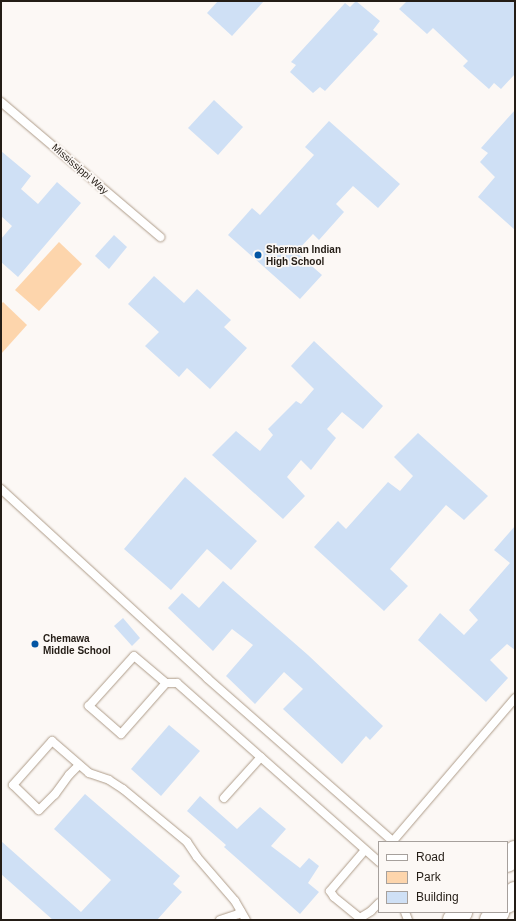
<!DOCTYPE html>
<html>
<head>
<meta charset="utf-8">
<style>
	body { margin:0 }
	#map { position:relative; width:516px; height:921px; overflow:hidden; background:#fcf8f5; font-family:Helvetica,sans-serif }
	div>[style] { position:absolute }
	.green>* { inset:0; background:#fdd5ac }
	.building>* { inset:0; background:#cfe0f5 }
	.roads { filter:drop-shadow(0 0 1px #ae9c89) drop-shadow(0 0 1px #ae9c89) }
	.service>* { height:8px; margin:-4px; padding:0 4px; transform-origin:4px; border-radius:4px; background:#fff }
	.primary>* { height:22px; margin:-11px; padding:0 11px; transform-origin:11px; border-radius:11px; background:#fff }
	.dots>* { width:11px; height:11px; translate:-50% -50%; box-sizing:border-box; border:2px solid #fcf8f5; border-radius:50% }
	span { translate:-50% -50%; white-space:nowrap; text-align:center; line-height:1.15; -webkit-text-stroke:3.5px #fcf8f5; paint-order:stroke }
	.street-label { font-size:10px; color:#241d16 }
	.poi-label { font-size:10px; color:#241d16; font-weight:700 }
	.left { translate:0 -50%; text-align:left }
	.frame { position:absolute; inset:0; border:2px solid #241d16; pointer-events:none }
	.legend { position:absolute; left:378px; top:841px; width:130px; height:72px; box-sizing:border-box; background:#fcf8f5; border:1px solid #a6a09c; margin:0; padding:5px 7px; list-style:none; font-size:12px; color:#241d16 }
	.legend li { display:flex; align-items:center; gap:8px; height:20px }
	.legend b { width:20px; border:1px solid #a6a09c }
</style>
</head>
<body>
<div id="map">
	<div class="green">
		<i style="clip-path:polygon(59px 242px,82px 264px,39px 311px,15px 290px)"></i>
		<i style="clip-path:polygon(3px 302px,27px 325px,1px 354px,1px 304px)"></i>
	</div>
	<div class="building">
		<i style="clip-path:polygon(218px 1px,264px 1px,232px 36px,207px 13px)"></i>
		<i style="clip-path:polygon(356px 1px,380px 21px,373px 30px,378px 34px,325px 91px,320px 87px,313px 93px,290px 72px,296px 65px,291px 62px,345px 3px,350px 7px)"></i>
		<i style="clip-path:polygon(407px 1px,515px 1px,515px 74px,501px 89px,494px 83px,489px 89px,463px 66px,468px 61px,433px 28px,427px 34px,399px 9px)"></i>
		<i style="clip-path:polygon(214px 100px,243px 127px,218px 155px,188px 128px)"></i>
		<i style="clip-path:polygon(515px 110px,515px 230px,478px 197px,495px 177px,480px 162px,488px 153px,481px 148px)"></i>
		<i style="clip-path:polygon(329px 121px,400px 184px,378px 208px,353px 186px,336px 204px,344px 212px,319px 240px,313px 234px,296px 252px,322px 275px,300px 299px,228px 235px,252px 208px,260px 215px,314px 155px,305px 147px)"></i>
		<i style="clip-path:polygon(1px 151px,31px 176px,21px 189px,38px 204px,57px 182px,81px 203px,18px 277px,1px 262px,1px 239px,12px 226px,1px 216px)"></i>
		<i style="clip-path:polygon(114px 235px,127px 247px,109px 269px,95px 256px)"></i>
		<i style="clip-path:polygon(154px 276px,184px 303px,197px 289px,231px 320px,224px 327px,247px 348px,210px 389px,187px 368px,179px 377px,145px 346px,159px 332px,128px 304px)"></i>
		<i style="clip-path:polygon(314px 341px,383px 406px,363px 429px,342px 412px,327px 429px,336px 438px,311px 470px,301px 460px,287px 477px,305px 496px,283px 519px,212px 455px,236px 431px,260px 451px,273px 435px,268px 429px,296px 401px,301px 404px,314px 389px,291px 366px)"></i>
		<i style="clip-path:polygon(418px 433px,488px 496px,464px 520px,446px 505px,390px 569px,408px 586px,384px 611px,314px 547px,338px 521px,346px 529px,388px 482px,400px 491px,413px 476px,394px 457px)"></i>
		<i style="clip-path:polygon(185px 477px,257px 541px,231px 570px,207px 549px,171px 590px,124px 549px)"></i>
		<i style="clip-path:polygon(515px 526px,515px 650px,507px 644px,490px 660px,508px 678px,486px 702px,418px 640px,440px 613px,464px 635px,478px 620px,469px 610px,510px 563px,494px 550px)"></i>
		<i style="clip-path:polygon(223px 581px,308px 655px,383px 726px,370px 740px,366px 736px,342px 764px,283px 709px,303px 689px,284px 672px,255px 704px,226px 676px,253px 645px,232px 629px,213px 651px,168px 608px,182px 593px,199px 608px)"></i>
		<i style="clip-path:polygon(123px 618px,140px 638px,132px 646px,114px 626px)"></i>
		<i style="clip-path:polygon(169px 725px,200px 751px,161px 796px,131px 769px)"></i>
		<i style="clip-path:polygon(85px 794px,180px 876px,173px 884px,182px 892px,157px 920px,53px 920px,1px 874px,1px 841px,81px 912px,111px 880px,54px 829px)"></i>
		<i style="clip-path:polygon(200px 796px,237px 829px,260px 807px,286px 829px,271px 846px,300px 868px,309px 858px,319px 866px,308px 883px,319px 892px,300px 914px,224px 847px,226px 845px,187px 811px)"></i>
	</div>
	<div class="roads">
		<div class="service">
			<i style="left:1px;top:102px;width:209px;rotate:40.3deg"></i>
			<i style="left:1px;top:489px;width:280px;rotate:42.5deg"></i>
			<i style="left:207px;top:678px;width:249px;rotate:41.3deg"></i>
			<i style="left:166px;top:683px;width:68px;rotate:131.4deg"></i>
			<i style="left:121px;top:734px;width:43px;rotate:-138.8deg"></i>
			<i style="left:89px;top:706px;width:67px;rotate:-48deg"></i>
			<i style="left:134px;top:656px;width:42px;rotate:40.2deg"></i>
			<i style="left:166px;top:683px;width:11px"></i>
			<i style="left:177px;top:683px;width:270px;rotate:41.5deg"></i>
			<i style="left:79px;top:765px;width:14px;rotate:135deg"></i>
			<i style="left:69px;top:775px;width:24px;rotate:126deg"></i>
			<i style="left:55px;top:794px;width:23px;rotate:135deg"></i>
			<i style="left:39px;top:810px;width:36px;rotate:-136deg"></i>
			<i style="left:13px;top:785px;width:59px;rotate:-48.4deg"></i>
			<i style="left:52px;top:741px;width:49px;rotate:40.9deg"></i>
			<i style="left:89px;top:773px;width:21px;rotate:19deg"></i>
			<i style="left:109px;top:780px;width:17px;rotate:33deg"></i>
			<i style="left:123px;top:789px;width:83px;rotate:39.6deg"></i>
			<i style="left:187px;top:842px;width:18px;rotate:56deg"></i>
			<i style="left:197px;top:857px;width:58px;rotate:49.2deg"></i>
			<i style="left:235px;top:901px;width:22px;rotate:60deg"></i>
			<i style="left:224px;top:798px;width:55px;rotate:-47.9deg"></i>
			<i style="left:393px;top:841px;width:188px;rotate:-49.5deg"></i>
			<i style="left:365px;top:850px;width:54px;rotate:130.5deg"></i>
			<i style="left:330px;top:891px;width:7px;rotate:56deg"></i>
			<i style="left:334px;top:897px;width:33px;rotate:39deg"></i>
			<i style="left:360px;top:918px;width:13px;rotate:-32deg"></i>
			<i style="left:371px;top:911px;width:11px;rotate:-45deg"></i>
			<i style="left:405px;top:912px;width:9px;rotate:69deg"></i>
			<i style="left:220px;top:920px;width:19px;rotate:-18deg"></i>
			<i style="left:238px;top:914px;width:4px;rotate:-56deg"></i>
		</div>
		<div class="primary">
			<i style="left:507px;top:861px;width:12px;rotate:-48deg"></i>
			<i style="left:507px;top:902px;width:12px;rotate:-48deg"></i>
			<i style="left:454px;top:920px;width:11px;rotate:-49deg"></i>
			<i style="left:491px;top:920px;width:11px;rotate:-49deg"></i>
		</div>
	</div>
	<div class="dots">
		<i style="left:258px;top:255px;background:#0355a3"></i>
		<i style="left:35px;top:644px;background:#0355a3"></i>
	</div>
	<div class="street-label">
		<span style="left:80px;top:169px;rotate:41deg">Mississippi Way</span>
	</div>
	<div class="poi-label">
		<span class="left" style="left:266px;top:255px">Sherman Indian<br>High School</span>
		<span class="left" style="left:43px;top:644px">Chemawa<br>Middle School</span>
	</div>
	<div class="frame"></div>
	<ul class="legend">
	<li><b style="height:5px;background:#fff"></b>Road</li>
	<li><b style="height:11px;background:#fdd5ac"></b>Park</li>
	<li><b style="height:11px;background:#cfe0f5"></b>Building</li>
	</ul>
</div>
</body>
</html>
